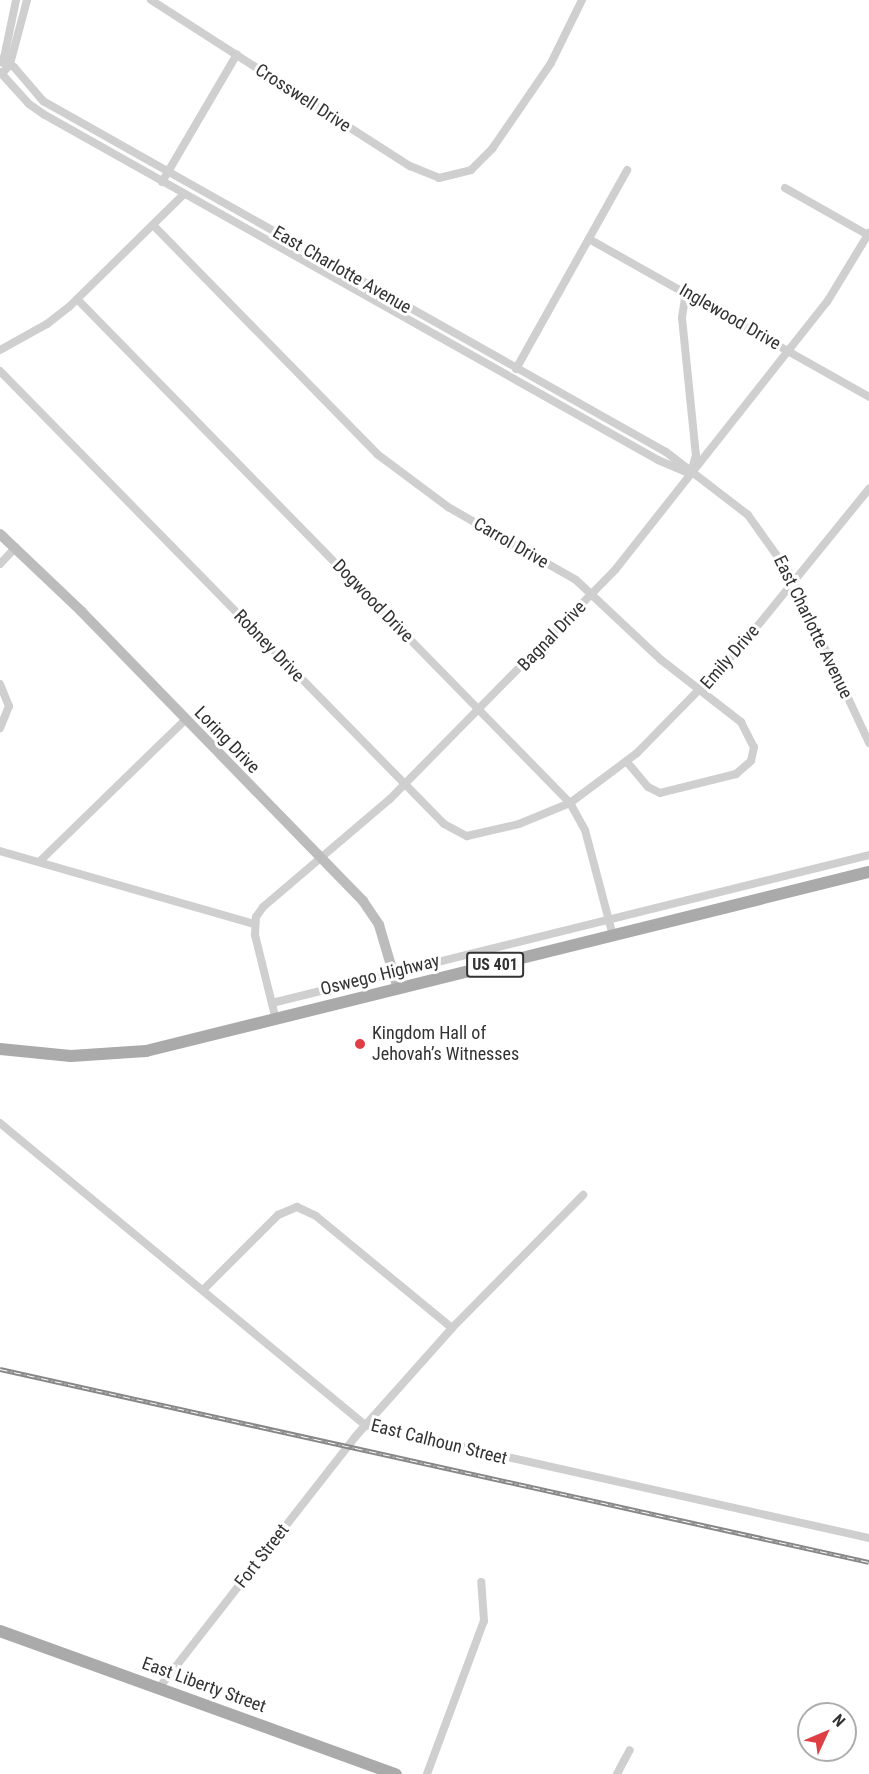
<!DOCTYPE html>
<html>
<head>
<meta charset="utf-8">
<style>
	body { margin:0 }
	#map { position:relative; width:869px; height:1774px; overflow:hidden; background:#fff; font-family:"Roboto Condensed",sans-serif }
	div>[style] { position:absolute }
	.street>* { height:8px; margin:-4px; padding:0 4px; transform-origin:4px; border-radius:4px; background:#cfcfcf }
	.secondary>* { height:10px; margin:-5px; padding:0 5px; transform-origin:5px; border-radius:5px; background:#bcbcbc }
	.primary>* { height:12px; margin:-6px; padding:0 6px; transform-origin:6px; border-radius:6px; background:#aaa }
	.rail>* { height:4.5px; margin-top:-2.25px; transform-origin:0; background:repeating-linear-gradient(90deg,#fff 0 7px,#878787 0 14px); box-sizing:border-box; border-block:2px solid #878787 }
	.dots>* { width:16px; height:16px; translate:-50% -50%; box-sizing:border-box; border:3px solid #fff; border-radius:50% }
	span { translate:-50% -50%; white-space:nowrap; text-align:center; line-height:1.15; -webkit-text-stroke:6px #fff; paint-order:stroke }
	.shield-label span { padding:2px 4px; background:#fff; border:2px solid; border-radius:4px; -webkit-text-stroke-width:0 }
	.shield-label { font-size:16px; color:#323232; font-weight:700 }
	.street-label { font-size:18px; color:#323232 }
	.poi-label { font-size:18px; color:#323232 }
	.left { translate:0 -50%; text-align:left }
	.north { position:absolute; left:797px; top:1702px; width:60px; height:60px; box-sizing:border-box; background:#fff; border:2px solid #adadad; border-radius:50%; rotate:46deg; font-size:16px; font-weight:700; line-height:24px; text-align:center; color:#323232 }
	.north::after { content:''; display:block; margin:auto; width:21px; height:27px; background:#de3e44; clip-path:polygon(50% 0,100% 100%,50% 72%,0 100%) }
</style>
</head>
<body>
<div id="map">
	<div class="street">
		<i style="left:151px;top:0;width:308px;rotate:32.7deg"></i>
		<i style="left:410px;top:166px;width:31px;rotate:22deg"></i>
		<i style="left:439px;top:178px;width:33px;rotate:-14deg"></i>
		<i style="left:471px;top:170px;width:30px;rotate:-45deg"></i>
		<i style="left:492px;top:149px;width:104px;rotate:-55.5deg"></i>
		<i style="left:551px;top:63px;width:70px;rotate:-63.8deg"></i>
		<i style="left:0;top:59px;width:16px;rotate:30deg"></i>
		<i style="left:14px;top:67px;width:45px;rotate:49.5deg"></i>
		<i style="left:43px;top:101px;width:715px;rotate:29.4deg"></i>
		<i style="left:666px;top:452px;width:103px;rotate:37.5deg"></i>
		<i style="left:748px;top:515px;width:72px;rotate:54.6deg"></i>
		<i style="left:790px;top:574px;width:187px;rotate:64.9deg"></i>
		<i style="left:3px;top:63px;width:64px;rotate:-78.3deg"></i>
		<i style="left:0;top:72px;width:43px;rotate:47.8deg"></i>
		<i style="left:29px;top:104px;width:19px;rotate:35deg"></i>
		<i style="left:45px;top:115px;width:703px;rotate:29.37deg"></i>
		<i style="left:658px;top:460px;width:30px;rotate:23deg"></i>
		<i style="left:2px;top:74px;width:13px;rotate:-51deg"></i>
		<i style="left:10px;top:64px;width:66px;rotate:-75.1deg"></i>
		<i style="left:162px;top:182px;width:148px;rotate:-59.6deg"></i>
		<i style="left:785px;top:188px;width:95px;rotate:29.5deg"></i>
		<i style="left:153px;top:225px;width:320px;rotate:45.6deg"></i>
		<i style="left:377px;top:454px;width:89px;rotate:36.7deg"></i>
		<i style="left:448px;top:507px;width:147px;rotate:29.7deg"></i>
		<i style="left:576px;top:580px;width:115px;rotate:43.2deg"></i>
		<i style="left:660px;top:659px;width:103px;rotate:37.9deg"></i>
		<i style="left:741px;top:722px;width:28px;rotate:63deg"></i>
		<i style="left:754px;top:747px;width:14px;rotate:102deg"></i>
		<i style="left:751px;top:761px;width:20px;rotate:139deg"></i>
		<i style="left:736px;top:774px;width:78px;rotate:166deg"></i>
		<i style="left:660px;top:793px;width:13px;rotate:-153deg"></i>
		<i style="left:648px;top:787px;width:33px;rotate:-130deg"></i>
		<i style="left:589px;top:239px;width:322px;rotate:29.4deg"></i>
		<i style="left:686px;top:292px;width:26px;rotate:99deg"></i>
		<i style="left:682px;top:318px;width:138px;rotate:84.2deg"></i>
		<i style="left:696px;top:455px;width:15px;rotate:106deg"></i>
		<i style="left:77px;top:299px;width:705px;rotate:45.63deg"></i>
		<i style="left:570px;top:803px;width:31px;rotate:61deg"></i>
		<i style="left:585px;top:830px;width:110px;rotate:75.2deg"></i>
		<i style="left:0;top:350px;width:54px;rotate:-29deg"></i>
		<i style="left:47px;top:324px;width:29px;rotate:-38deg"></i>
		<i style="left:70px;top:306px;width:160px;rotate:-44.5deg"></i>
		<i style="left:516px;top:369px;width:228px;rotate:-60.8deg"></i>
		<i style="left:0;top:371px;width:634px;rotate:45.57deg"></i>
		<i style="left:444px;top:824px;width:26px;rotate:28deg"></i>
		<i style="left:467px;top:836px;width:53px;rotate:-13deg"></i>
		<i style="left:519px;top:824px;width:55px;rotate:-22.4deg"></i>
		<i style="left:570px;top:803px;width:84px;rotate:-36.7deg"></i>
		<i style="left:637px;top:753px;width:144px;rotate:-45.6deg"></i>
		<i style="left:738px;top:650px;width:208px;rotate:-50.9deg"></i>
		<i style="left:0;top:564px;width:23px;rotate:-47deg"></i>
		<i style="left:0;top:684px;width:24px;rotate:68deg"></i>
		<i style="left:9px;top:706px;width:24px;rotate:112deg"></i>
		<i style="left:0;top:851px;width:265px;rotate:16deg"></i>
		<i style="left:39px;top:862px;width:204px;rotate:-44.2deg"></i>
		<i style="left:272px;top:1003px;width:615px;rotate:-13.92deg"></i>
		<i style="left:276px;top:1020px;width:88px;rotate:-103.9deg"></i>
		<i style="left:255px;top:935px;width:18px;rotate:-87deg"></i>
		<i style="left:256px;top:917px;width:12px;rotate:-55deg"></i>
		<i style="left:263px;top:907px;width:167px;rotate:-40.4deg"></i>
		<i style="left:390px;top:799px;width:321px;rotate:-45.5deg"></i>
		<i style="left:615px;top:570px;width:342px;rotate:-51.7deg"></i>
		<i style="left:827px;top:302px;width:81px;rotate:-58.7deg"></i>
		<i style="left:0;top:1123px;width:474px;rotate:39.6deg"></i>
		<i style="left:365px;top:1425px;width:517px;rotate:12.64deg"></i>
		<i style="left:203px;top:1290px;width:106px;rotate:-45deg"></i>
		<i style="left:278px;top:1215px;width:21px;rotate:-23deg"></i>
		<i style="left:297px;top:1207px;width:21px;rotate:25deg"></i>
		<i style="left:316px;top:1216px;width:176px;rotate:39.5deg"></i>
		<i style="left:159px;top:1688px;width:318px;rotate:-52deg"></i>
		<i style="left:355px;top:1437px;width:146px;rotate:-48.3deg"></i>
		<i style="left:452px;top:1328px;width:187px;rotate:-45.4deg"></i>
		<i style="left:427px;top:1774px;width:163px;rotate:-69.6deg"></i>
		<i style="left:484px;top:1621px;width:39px;rotate:-94deg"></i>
		<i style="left:617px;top:1774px;width:27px;rotate:-62deg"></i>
	</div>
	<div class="secondary">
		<i style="left:0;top:534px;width:112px;rotate:43.5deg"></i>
		<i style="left:81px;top:611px;width:405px;rotate:45.8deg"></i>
		<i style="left:363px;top:901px;width:29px;rotate:56deg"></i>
		<i style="left:379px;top:925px;width:67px;rotate:73.5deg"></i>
	</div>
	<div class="primary">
		<i style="left:0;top:1049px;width:71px;rotate:5.6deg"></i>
		<i style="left:71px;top:1056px;width:75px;rotate:-3.8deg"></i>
		<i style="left:146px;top:1051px;width:745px;rotate:-13.91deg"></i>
		<i style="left:0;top:1631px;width:421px;rotate:19.9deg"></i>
	</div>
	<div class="rail">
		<i style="left:0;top:1369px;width:890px;rotate:12.52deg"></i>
	</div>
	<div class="dots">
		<i style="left:360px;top:1044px;background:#de3e44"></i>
	</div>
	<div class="shield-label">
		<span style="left:495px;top:965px">US 401</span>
	</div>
	<div class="street-label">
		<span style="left:303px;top:98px;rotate:33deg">Crosswell Drive</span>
		<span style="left:342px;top:270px;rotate:30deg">East Charlotte Avenue</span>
		<span style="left:730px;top:317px;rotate:30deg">Inglewood Drive</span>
		<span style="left:511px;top:543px;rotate:30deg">Carrol Drive</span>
		<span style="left:373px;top:601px;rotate:46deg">Dogwood Drive</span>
		<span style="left:813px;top:627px;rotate:64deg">East Charlotte Avenue</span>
		<span style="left:552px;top:636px;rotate:-46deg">Bagnal Drive</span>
		<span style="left:269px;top:646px;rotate:46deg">Robney Drive</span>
		<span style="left:730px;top:657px;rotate:-49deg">Emily Drive</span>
		<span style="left:227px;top:740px;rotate:46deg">Loring Drive</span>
		<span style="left:380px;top:975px;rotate:-14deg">Oswego Highway</span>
		<span style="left:439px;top:1442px;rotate:14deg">East Calhoun Street</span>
		<span style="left:262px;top:1556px;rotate:-52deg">Fort Street</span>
		<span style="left:204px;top:1685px;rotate:20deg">East Liberty Street</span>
	</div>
	<div class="poi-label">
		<span class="left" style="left:372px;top:1044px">Kingdom Hall of<br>Jehovah’s Witnesses</span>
	</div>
	<div class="north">N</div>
</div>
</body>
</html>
